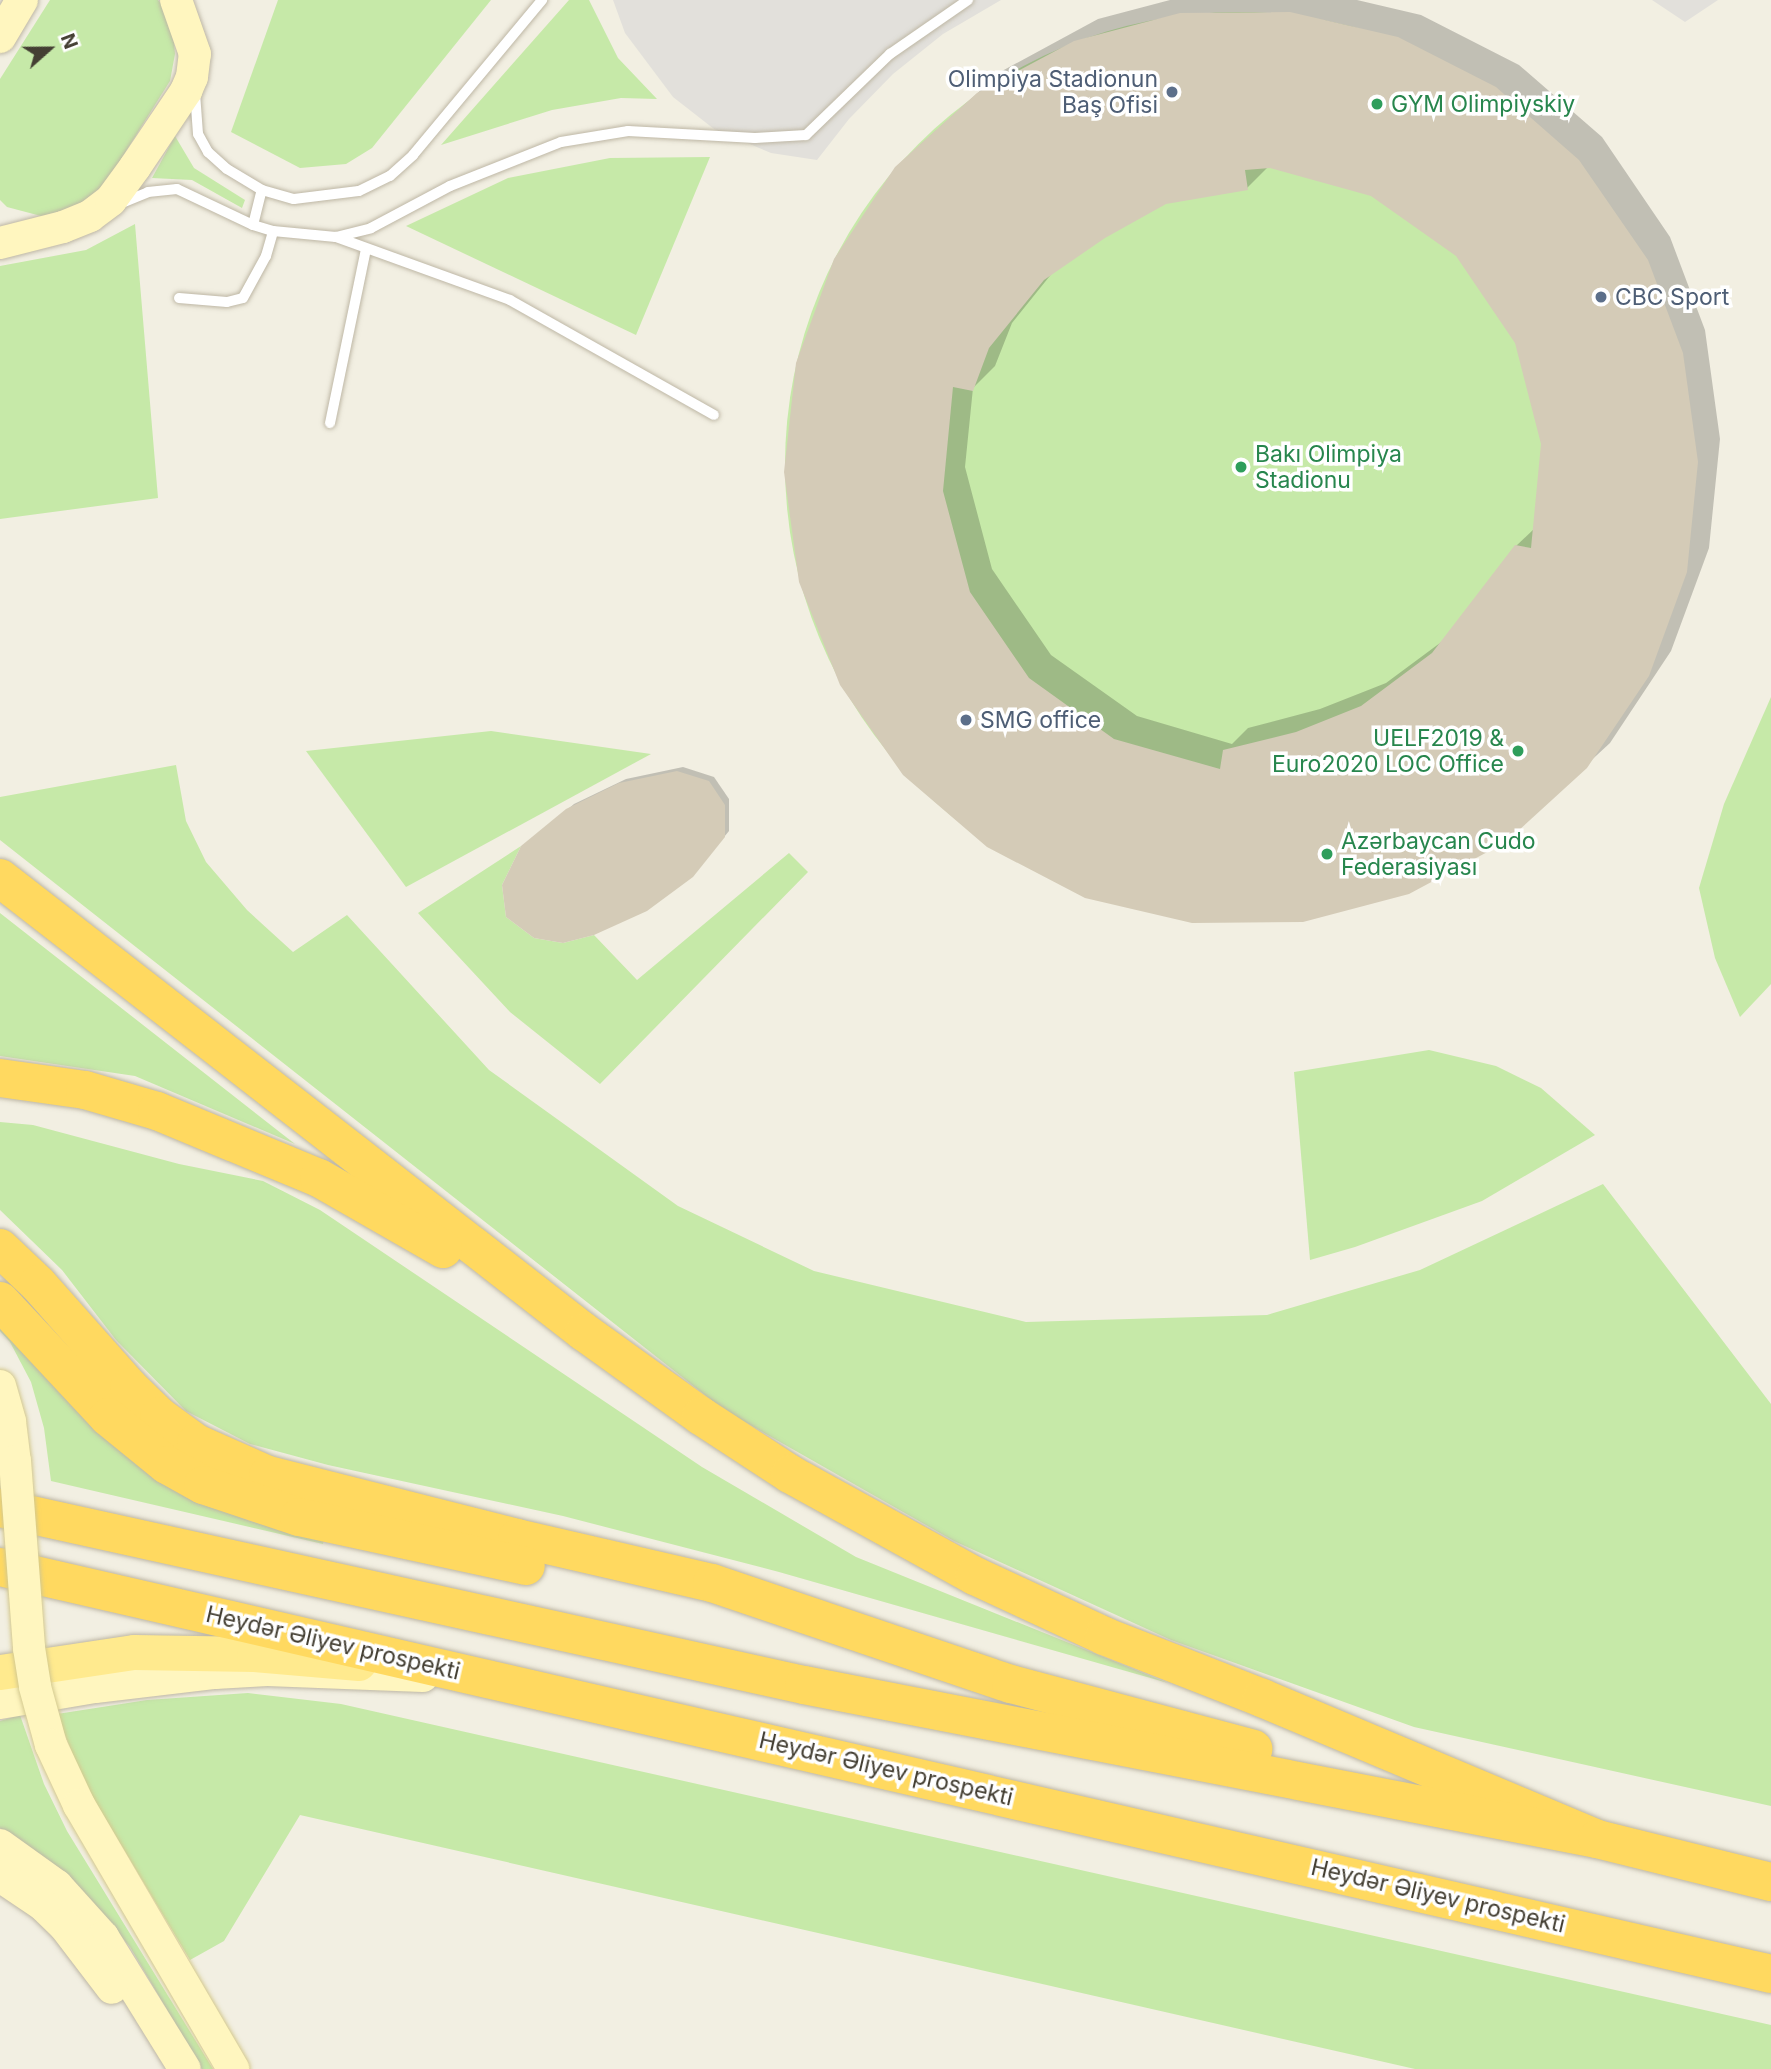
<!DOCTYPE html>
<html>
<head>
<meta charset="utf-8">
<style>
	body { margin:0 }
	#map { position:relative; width:1771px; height:2069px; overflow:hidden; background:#f2efe2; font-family:Inter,sans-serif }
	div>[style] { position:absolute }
	.green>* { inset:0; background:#c6e9a8 }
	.round { border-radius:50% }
	.parking>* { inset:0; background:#e2e0db }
	.shadow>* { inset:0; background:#0003 }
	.building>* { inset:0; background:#d4cbb7 }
	.roads { filter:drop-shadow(0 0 2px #beb7a5) drop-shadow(0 0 2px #beb7a5) }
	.service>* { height:10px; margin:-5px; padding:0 5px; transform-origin:5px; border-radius:5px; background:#fff }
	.secondary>* { height:32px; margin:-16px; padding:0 16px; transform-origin:16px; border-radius:16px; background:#fff6bf }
	.primary>* { height:35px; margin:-17.5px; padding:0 17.5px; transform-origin:17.5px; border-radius:17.5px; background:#ffea8e }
	.motorway>* { height:38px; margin:-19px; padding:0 19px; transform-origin:19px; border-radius:19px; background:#ffd960 }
	.bridges { filter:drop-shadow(0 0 2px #d4c98f) drop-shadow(0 0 2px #d4c98f) }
	.secondary-bridge>* { height:32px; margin:-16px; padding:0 16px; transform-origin:16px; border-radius:16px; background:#fff6bf }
	.dots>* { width:19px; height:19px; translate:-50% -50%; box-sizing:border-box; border:4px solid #fff; border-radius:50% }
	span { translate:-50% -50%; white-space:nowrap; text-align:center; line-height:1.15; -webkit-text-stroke:7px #fff; paint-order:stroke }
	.service-label { font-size:23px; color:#4e5e75 }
	.right { translate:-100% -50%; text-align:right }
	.left { translate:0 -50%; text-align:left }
	.leisure-label { font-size:23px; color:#27864d }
	.street-label { font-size:23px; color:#443f33 }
	.north { position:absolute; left:14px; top:14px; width:70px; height:70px; -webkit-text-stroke:5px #fff; paint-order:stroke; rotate:69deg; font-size:19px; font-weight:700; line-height:28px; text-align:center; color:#443f33 }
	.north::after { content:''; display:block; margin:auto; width:24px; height:32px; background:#443f33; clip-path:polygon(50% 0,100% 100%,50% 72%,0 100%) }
</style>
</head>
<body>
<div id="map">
	<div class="green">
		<i style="clip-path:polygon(50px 0,158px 0,164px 7px,173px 32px,175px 54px,170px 81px,106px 183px,78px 207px,41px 216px,7px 207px,0 200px,0 79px)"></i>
		<i style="clip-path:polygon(278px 0,491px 0,372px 148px,346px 164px,300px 168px,231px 132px)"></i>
		<i style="clip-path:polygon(569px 0,589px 0,618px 58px,657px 99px,621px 98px,552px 110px,441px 145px)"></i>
		<i class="round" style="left:785px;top:12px;width:906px;height:906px"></i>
		<i style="clip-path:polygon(175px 136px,194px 168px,245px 200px,242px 208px,192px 180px,152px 178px)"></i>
		<i style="clip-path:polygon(710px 157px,636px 335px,406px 226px,508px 178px,610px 158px)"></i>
		<i style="clip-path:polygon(135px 224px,158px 498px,0 519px,0 266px,86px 250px)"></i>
		<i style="clip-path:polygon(1771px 697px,1771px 984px,1740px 1017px,1715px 958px,1699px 888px,1724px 804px)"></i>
		<i style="clip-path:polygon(491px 731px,651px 754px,406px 887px,306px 751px)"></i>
		<i style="clip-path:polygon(176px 765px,186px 821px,206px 862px,247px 910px,293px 952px,347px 915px,489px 1070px,678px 1206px,814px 1271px,1026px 1322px,1267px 1315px,1420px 1270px,1603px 1184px,1771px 1404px,1771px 1806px,1414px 1727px,1171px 1640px,954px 1541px,724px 1410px,0 840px,0 797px)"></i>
		<i style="clip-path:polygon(521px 846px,502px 885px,506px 917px,534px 938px,563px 943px,594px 935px,637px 980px,789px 853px,808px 872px,600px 1084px,510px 1012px,418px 913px)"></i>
		<i style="clip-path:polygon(0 913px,295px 1144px,135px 1076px,0 1056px)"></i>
		<i style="clip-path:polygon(1429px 1050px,1496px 1066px,1541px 1088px,1595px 1135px,1482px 1201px,1355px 1247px,1310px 1260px,1294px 1072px)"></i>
		<i style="clip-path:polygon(0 1122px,33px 1125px,179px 1164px,263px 1181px,320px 1210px,702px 1467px,856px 1557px,1168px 1683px,779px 1572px,563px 1516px,328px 1465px,250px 1444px,186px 1411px,116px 1340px,62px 1270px,0 1210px)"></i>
		<i style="clip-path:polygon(0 1321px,177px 1491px,250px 1521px,324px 1539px,323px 1544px,51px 1481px,44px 1428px,31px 1382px,10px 1342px,0 1331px)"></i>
		<i style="clip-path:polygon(248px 1693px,341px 1704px,1771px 2025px,1771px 2069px,1415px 2069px,300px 1815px,224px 1941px,190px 1960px,83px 1781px,57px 1714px,147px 1700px)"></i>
		<i style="clip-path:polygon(20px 1715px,44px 1784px,67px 1831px,213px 2069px,202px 2069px,130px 1947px,107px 1919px,52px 1865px,0 1828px,0 1721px)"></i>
	</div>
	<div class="parking">
		<i style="clip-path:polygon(613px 0,1001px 0,943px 34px,893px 74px,849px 119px,817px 160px,771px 153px,714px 129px,673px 97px,625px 33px)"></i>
		<i style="clip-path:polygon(1652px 0,1718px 0,1685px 22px)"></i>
	</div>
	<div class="shadow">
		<i style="clip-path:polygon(evenodd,1170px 0,1357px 0,1421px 15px,1519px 65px,1602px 137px,1670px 237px,1705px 330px,1720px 439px,1709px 548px,1671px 651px,1610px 743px,1505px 840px,841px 684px,920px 145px,1002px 71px,1098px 19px,1170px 0,1269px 166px,1371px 194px,1457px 255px,1516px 342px,1543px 444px,1535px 528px,1516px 546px,1444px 640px,1386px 683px,1320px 709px,1248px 728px,1232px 744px,1137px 716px,1051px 655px,992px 569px,965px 467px,973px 388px,995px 366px,1012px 323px,1053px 272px,1104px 237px,1165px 203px,1247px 188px,1269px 166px)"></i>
		<i style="clip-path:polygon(683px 767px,714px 777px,729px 799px,729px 831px,697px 870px,524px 846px,574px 804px,626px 779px)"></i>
	</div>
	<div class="building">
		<i style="clip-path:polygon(evenodd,1290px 12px,1398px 37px,1496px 87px,1579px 160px,1648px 260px,1683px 353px,1698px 462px,1687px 572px,1649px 676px,1587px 768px,1506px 842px,1409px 894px,1303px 922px,1192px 923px,1085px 898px,987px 847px,903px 775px,840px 685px,799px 582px,784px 472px,796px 363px,834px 259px,895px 167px,977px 93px,1074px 41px,1180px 13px,1290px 12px,1270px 168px,1371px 196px,1456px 256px,1515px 343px,1541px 444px,1531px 548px,1515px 545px,1432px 653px,1361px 706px,1296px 732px,1223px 750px,1220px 769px,1114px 739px,1029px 678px,970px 592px,943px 491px,953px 387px,973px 391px,989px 348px,1044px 280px,1105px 238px,1166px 204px,1248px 190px,1245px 170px,1270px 168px)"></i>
		<i style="clip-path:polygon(677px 771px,709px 781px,725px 805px,725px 837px,693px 877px,647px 911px,594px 935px,563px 943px,534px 938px,506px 917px,502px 885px,521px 846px,566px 809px,619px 783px)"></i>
	</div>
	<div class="roads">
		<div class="service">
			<i style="left:195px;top:93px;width:41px;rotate:85.8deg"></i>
			<i style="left:198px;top:134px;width:21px;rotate:61deg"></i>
			<i style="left:208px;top:152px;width:25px;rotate:42deg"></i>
			<i style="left:227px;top:169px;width:41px;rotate:31deg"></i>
			<i style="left:262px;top:190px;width:33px;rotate:16deg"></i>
			<i style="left:294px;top:199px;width:65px;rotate:-7deg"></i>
			<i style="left:359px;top:191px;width:34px;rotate:-26deg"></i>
			<i style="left:390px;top:176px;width:31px;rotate:-42deg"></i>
			<i style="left:413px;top:155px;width:202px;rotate:-50.2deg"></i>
			<i style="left:119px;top:204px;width:31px;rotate:-22deg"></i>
			<i style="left:148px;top:192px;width:29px;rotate:-6deg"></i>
			<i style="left:177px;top:189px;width:84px;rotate:25.3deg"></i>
			<i style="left:253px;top:225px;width:21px;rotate:17deg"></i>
			<i style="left:273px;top:231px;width:63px;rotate:5.4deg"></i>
			<i style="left:336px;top:237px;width:36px;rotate:-14deg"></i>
			<i style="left:371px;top:228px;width:89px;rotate:-28deg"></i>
			<i style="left:450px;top:186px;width:119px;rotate:-21.6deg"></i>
			<i style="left:561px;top:142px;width:68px;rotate:-9.3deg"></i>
			<i style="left:628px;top:131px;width:127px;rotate:3.2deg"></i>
			<i style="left:755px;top:138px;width:51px;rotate:-3.4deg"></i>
			<i style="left:806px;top:135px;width:117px;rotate:-44deg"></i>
			<i style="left:890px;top:54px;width:95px;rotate:-34.7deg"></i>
			<i style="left:253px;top:225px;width:36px;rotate:-76deg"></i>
			<i style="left:336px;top:237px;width:185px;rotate:19.9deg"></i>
			<i style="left:510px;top:300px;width:234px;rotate:29.4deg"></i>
			<i style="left:179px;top:298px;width:48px;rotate:4.8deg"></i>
			<i style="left:227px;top:302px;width:16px;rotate:-14deg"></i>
			<i style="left:243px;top:298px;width:48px;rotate:-61.3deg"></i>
			<i style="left:266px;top:256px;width:26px;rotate:-74deg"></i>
			<i style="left:330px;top:423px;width:178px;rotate:-78.3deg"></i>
		</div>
		<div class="secondary">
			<i style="left:0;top:37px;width:43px;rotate:-59.3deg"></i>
			<i style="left:0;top:243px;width:65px;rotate:-14.3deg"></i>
			<i style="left:63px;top:227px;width:29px;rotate:-22deg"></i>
			<i style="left:90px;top:216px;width:26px;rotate:-37deg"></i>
			<i style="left:111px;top:200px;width:41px;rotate:-54deg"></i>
			<i style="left:135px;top:167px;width:92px;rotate:-56.1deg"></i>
			<i style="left:186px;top:91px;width:15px;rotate:-67deg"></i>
			<i style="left:192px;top:77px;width:23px;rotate:-83deg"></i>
			<i style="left:195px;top:54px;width:57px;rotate:-109.4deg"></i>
			<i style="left:0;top:1703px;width:96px;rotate:-9.6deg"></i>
			<i style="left:95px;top:1687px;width:121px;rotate:-6.7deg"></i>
			<i style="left:215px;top:1673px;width:52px;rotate:-3.3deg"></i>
			<i style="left:267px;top:1670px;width:156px;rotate:2.2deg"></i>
			<i style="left:0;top:1845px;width:70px;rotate:35.7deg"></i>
			<i style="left:57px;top:1886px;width:69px;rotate:48deg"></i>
			<i style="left:103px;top:1937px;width:155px;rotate:58.2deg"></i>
			<i style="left:0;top:1876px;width:52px;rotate:34deg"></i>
			<i style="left:43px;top:1905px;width:29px;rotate:44deg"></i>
			<i style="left:64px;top:1925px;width:79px;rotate:52.7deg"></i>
		</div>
		<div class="primary">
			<i style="left:0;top:1672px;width:135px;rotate:-8.5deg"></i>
			<i style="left:134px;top:1652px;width:120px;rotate:1deg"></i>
			<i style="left:254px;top:1654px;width:105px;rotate:4.9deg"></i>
		</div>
		<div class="motorway">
			<i style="left:0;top:878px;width:740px;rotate:37.86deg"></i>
			<i style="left:584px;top:1332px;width:144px;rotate:35.7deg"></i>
			<i style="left:701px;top:1416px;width:106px;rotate:33.1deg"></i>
			<i style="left:790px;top:1474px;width:211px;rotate:28.9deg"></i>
			<i style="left:975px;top:1576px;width:142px;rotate:24.9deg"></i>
			<i style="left:1104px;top:1636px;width:170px;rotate:21.4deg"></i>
			<i style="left:1262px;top:1698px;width:363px;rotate:22.8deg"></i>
			<i style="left:0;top:1078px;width:86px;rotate:8deg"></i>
			<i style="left:85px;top:1090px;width:75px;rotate:16.3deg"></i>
			<i style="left:157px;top:1111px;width:175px;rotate:22.5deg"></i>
			<i style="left:319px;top:1178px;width:143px;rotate:29.8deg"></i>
			<i style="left:0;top:1248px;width:52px;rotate:43.5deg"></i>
			<i style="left:38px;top:1284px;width:137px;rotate:48.5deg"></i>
			<i style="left:129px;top:1387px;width:42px;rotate:44deg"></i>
			<i style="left:159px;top:1416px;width:46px;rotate:36.1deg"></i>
			<i style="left:196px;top:1443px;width:79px;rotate:24deg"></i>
			<i style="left:268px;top:1475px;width:257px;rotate:14.2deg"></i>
			<i style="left:517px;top:1538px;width:200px;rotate:13deg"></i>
			<i style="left:712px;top:1583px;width:316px;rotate:18.7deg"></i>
			<i style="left:1011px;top:1684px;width:251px;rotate:15deg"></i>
			<i style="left:0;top:1301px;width:158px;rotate:47deg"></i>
			<i style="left:108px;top:1417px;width:76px;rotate:39.1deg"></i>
			<i style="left:167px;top:1465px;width:41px;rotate:29.1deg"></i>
			<i style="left:203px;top:1485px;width:101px;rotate:18.4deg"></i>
			<i style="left:299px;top:1517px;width:232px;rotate:12.2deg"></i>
			<i style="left:0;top:1508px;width:823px;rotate:12.42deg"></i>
			<i style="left:804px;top:1685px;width:808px;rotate:10.99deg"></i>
			<i style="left:1597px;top:1839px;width:179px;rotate:13.9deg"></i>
			<i style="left:0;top:1567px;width:1817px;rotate:12.94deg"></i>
		</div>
	</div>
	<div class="bridges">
		<div class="secondary-bridge">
			<i style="left:0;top:1386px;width:37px;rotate:74deg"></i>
			<i style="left:10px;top:1422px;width:39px;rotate:83deg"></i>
			<i style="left:15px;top:1461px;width:188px;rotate:85.7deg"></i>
			<i style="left:29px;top:1648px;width:39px;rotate:81deg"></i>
			<i style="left:35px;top:1687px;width:60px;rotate:74.6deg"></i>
			<i style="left:51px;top:1745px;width:66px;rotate:65deg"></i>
			<i style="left:79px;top:1805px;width:306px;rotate:59.7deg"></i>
		</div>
	</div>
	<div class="dots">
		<i style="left:1172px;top:92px;background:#5c6f8a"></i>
		<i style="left:1377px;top:104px;background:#2e9e5b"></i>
		<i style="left:1601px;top:297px;background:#5c6f8a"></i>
		<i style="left:1241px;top:467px;background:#2e9e5b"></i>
		<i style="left:966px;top:720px;background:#5c6f8a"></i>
		<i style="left:1518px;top:751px;background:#2e9e5b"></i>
		<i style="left:1327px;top:854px;background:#2e9e5b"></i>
	</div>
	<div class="service-label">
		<span class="right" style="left:1158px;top:92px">Olimpiya Stadionun<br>Baş Ofisi</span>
		<span class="left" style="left:1615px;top:297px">CBC Sport</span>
		<span class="left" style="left:980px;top:720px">SMG office</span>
	</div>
	<div class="leisure-label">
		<span class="left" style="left:1391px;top:104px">GYM Olimpiyskiy</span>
		<span class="left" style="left:1255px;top:467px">Bakı Olimpiya<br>Stadionu</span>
		<span class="right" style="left:1504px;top:751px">UELF2019 &amp;<br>Euro2020 LOC Office</span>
		<span class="left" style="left:1341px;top:854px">Azərbaycan Cudo<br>Federasiyası</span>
	</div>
	<div class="street-label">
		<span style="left:333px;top:1643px;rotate:13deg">Heydər Əliyev prospekti</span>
		<span style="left:886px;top:1769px;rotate:13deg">Heydər Əliyev prospekti</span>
		<span style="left:1438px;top:1896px;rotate:13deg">Heydər Əliyev prospekti</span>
	</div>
	<div class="north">N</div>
</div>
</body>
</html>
